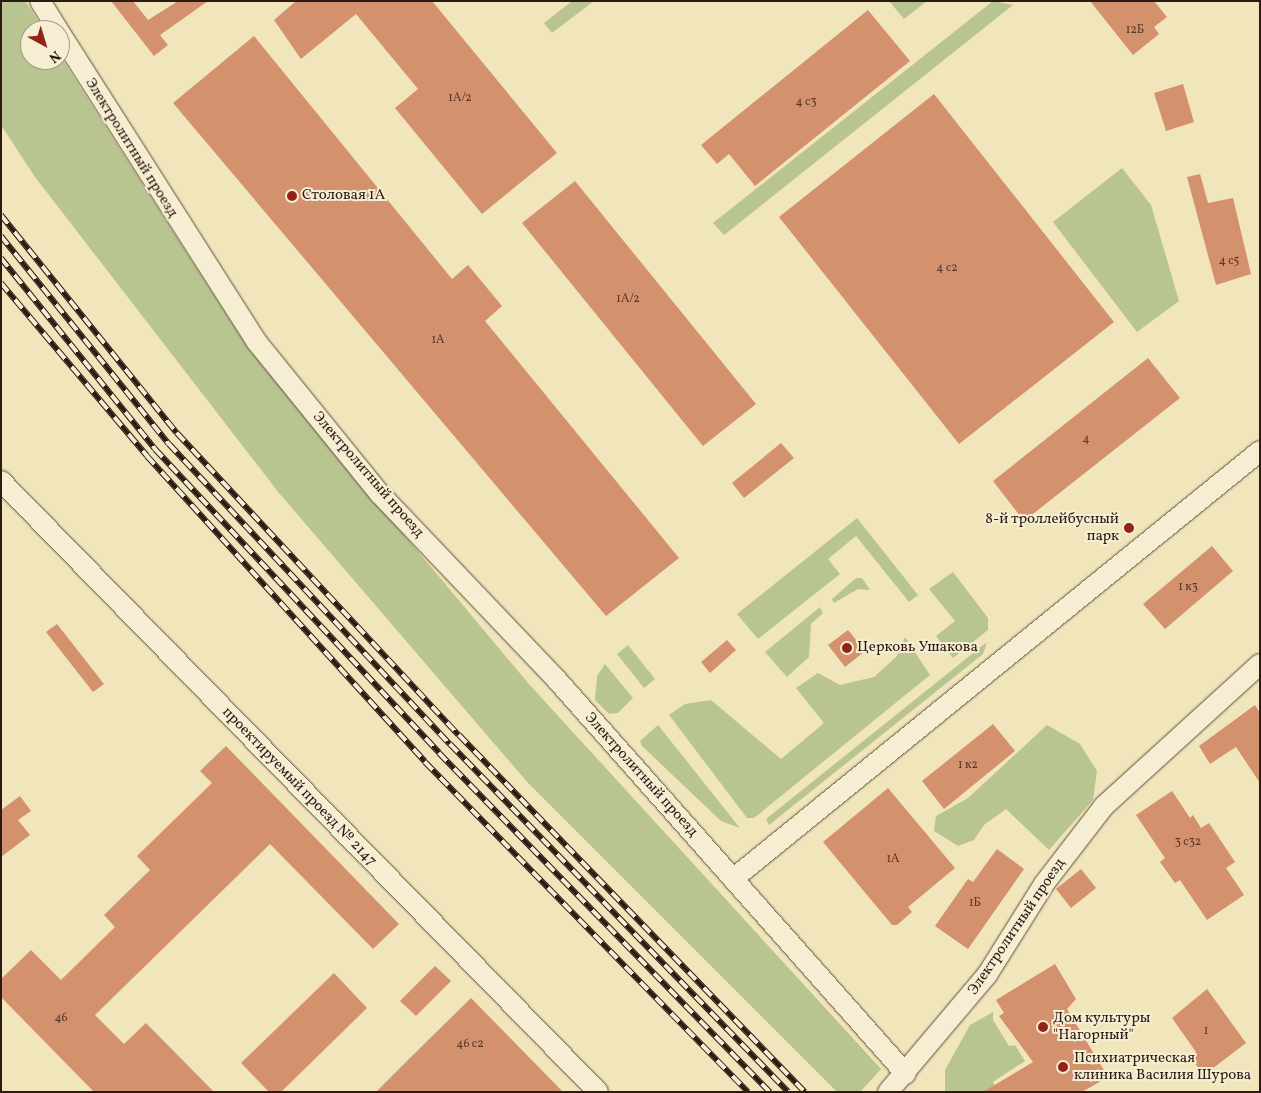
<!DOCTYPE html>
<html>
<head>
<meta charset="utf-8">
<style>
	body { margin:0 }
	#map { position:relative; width:1261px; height:1093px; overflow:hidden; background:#f1e5bb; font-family:Vollkorn,serif }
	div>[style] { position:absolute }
	.green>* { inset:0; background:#b9c591 }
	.building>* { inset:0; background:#d4916d }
	.roads { filter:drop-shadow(0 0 1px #5d4e3d) drop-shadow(0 0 1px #5d4e3d) }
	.minor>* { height:20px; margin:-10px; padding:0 10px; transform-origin:10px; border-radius:10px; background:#f6eed3 }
	.rail>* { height:5.5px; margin-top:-2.75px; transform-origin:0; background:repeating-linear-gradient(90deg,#f6eed3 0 11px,#2c1b13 0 22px); box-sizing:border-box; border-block:1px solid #2c1b13 }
	.dots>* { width:14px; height:14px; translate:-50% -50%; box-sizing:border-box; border:2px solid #f6eed3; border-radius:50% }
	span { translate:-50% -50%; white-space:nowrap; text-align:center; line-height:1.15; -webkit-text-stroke:4px #f6eed3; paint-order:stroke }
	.number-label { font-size:12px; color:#56382a }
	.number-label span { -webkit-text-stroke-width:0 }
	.street-label { font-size:15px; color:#2c1b13 }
	.poi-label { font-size:15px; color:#2c1b13 }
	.left { translate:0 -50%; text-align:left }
	.right { translate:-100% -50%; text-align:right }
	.frame { position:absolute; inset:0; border:2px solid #2c1b13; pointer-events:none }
	.north { position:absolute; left:20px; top:20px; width:50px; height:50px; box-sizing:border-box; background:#f6eed3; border:1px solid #a59a86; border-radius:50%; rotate:141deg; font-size:14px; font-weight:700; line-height:20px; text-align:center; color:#2c1b13 }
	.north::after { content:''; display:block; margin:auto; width:18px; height:22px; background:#8f2418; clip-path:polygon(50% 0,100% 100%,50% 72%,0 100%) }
</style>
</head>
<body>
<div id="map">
	<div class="green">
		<i style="clip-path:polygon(1px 1px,25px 1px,44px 30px,30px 30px,30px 60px,60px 60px,60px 56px,248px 348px,528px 683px,881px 1069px,860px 1092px,837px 1092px,529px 784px,279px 493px,35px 177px,1px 125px)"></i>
		<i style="clip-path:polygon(572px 1px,594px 1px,552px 33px,544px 23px)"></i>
		<i style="clip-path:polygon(889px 1px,927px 1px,904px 19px)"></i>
		<i style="clip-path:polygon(993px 1px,1013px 5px,724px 235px,713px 223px)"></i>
		<i style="clip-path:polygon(1122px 168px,1151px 205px,1179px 301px,1137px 332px,1053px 222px)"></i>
		<i style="clip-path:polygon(857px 518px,918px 595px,909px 602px,856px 536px,828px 559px,840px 574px,758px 639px,737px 614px)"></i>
		<i style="clip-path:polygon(953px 572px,988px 618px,988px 630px,953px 658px,936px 636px,955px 621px,929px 589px)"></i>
		<i style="clip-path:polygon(856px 578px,862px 578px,870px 590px,858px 589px,834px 603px,832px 599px)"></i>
		<i style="clip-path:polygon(820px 607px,823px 613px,811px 624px,809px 657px,787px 677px,765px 652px)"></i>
		<i style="clip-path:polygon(905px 637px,930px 675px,754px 818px,747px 818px,669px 715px,685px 704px,711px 700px,781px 759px,824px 723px,796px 688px,818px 673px,840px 685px,874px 677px,897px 656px)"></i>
		<i style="clip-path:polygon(987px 642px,983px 654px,769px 825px,766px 819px)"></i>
		<i style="clip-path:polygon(628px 645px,655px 679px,644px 688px,617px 654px)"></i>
		<i style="clip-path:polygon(605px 664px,633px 698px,618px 713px,609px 714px,595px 700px,597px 676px)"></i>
		<i style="clip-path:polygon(658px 725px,740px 828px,721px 821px,642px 746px,640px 741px)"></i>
		<i style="clip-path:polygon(1047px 725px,1080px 744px,1097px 771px,1093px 800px,1049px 850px,1006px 809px,984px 825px,974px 840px,958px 846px,934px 831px,936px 816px,968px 798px)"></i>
		<i style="clip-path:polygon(993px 1012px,993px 1020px,1009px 1046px,1015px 1045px,1025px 1061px,993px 1082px,998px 1092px,945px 1092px,945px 1070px,970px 1025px)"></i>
	</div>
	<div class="building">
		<i style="clip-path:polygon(111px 1px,133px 1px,148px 20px,178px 1px,208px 1px,160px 35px,168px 45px,154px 56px)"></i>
		<i style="clip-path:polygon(296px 1px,432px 1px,557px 153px,482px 214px,395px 108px,418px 89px,356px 14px,301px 59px,274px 20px)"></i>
		<i style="clip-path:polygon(1090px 1px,1154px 1px,1167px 17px,1154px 27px,1159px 34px,1133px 55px)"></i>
		<i style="clip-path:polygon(868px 10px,910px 61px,755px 186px,729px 154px,717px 164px,701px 145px)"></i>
		<i style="clip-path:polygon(254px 36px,452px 279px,468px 265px,502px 306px,485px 321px,679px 558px,606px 616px,173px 103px)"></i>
		<i style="clip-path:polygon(1183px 84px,1194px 122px,1166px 131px,1154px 93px)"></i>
		<i style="clip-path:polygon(934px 94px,1114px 322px,959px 444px,779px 217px)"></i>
		<i style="clip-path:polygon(1200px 174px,1208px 203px,1233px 198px,1251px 274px,1216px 285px,1187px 177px)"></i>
		<i style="clip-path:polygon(575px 181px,756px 404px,703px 446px,522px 223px)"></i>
		<i style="clip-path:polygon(1148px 358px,1180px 398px,1024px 521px,993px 481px)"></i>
		<i style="clip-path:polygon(781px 443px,794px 458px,744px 498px,732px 483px)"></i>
		<i style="clip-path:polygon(1212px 546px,1233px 571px,1165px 629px,1143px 604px)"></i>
		<i style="clip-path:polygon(57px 624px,104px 684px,93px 692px,46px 632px)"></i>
		<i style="clip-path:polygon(848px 630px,865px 651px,845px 667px,828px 645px)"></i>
		<i style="clip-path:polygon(727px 640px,736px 650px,710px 673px,701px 662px)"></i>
		<i style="clip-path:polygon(1255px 705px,1260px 713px,1260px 783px,1236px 747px,1210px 764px,1199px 746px)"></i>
		<i style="clip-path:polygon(993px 724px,1015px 751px,944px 809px,922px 781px)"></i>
		<i style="clip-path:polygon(226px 746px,399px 924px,373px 949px,270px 844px,95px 1015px,124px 1044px,146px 1023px,214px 1092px,94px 1092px,1px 997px,1px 979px,31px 950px,61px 980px,115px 927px,104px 915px,150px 870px,137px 856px,212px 783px,200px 771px)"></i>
		<i style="clip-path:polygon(888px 788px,955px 868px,908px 907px,912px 912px,897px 925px,892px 925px,823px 842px)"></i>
		<i style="clip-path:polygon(1172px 791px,1190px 818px,1193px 815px,1201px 828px,1209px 823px,1235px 862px,1226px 868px,1244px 895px,1207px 920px,1180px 880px,1175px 883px,1160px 862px,1165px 858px,1136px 815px)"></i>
		<i style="clip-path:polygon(20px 796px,31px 811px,18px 820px,30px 835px,1px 857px,1px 810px)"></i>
		<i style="clip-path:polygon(997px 849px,1024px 869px,968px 949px,935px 926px,968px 879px,973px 882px)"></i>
		<i style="clip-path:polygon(1081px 869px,1096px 888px,1071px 908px,1056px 889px)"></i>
		<i style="clip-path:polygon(1055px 964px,1076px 999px,1067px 1009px,1108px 1077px,1082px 1092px,983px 1092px,1033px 1062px,999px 1016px,1004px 1013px,996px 1000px)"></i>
		<i style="clip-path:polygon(435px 966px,451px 981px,416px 1016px,400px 1001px)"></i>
		<i style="clip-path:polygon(334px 973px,367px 1008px,281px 1092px,269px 1092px,241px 1063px)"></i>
		<i style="clip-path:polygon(1207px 989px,1246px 1043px,1204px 1075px,1190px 1057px,1196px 1052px,1172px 1018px)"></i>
		<i style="clip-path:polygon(471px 998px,563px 1092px,376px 1092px,411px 1057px)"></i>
	</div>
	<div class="roads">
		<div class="minor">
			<i style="left:40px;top:1px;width:34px;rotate:58deg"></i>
			<i style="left:60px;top:33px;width:365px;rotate:57.5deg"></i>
			<i style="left:256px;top:341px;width:197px;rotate:51deg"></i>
			<i style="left:380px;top:494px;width:257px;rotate:46.4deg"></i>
			<i style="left:557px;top:680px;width:526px;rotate:48.47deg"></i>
			<i style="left:1px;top:481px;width:854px;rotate:45.66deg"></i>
			<i style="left:733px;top:879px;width:679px;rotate:-39.08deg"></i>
			<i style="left:888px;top:1092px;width:153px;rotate:-49.8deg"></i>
			<i style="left:987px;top:975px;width:107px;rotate:-57.9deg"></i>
			<i style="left:1044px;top:884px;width:98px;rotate:-52.4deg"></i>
			<i style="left:1104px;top:806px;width:211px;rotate:-42.3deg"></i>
		</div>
	</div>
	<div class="rail">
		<i style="left:1px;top:215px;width:280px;rotate:51.1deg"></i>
		<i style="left:177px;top:433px;width:413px;rotate:47deg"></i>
		<i style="left:459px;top:735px;width:497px;rotate:45.9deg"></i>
		<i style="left:1px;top:236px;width:267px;rotate:51.1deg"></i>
		<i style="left:169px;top:444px;width:411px;rotate:46.9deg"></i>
		<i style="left:450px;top:744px;width:485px;rotate:45.8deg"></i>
		<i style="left:1px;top:258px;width:245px;rotate:51.1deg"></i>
		<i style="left:155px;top:449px;width:416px;rotate:46.9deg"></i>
		<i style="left:439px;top:753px;width:474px;rotate:45.7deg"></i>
		<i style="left:1px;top:283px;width:226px;rotate:49.8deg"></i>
		<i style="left:147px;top:456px;width:413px;rotate:47.7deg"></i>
		<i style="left:425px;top:762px;width:462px;rotate:45.6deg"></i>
	</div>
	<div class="dots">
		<i style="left:292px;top:196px;background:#8f2418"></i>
		<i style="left:1129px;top:528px;background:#8f2418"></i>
		<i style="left:847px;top:648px;background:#8f2418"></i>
		<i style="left:1043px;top:1027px;background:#8f2418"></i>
		<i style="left:1063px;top:1067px;background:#8f2418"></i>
	</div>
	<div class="number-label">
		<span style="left:1135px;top:31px">12Б</span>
		<span style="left:460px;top:99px">1А/2</span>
		<span style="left:806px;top:103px">4 с3</span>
		<span style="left:1229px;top:262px">4 с5</span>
		<span style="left:947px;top:269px">4 с2</span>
		<span style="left:628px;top:300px">1А/2</span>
		<span style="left:438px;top:341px">1А</span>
		<span style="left:1086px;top:440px">4</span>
		<span style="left:1188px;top:588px">1 к3</span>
		<span style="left:968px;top:766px">1 к2</span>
		<span style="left:1188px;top:843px">3 с32</span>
		<span style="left:893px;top:860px">1А</span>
		<span style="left:975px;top:904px">1Б</span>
		<span style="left:61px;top:1019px">46</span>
		<span style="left:1206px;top:1032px">1</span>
		<span style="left:470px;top:1045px">46 с2</span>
	</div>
	<div class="street-label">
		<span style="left:131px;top:148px;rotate:58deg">Электролитный проезд</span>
		<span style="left:368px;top:475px;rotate:49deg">Электролитный проезд</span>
		<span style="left:641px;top:775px;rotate:48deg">Электролитный проезд</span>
		<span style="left:299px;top:787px;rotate:46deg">проектируемый проезд № 2147</span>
		<span style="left:1017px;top:927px;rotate:-56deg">Электролитный проезд</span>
	</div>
	<div class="poi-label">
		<span class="left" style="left:302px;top:196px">Столовая 1А</span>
		<span class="right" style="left:1119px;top:528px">8-й троллейбусный<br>парк</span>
		<span class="left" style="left:857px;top:648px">Церковь Ушакова</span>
		<span class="left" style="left:1053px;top:1027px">Дом культуры<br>"Нагорный"</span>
		<span class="left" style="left:1074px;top:1067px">Психиатрическая<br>клиника Василия Шурова</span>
	</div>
	<div class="frame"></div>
	<div class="north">N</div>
</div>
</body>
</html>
